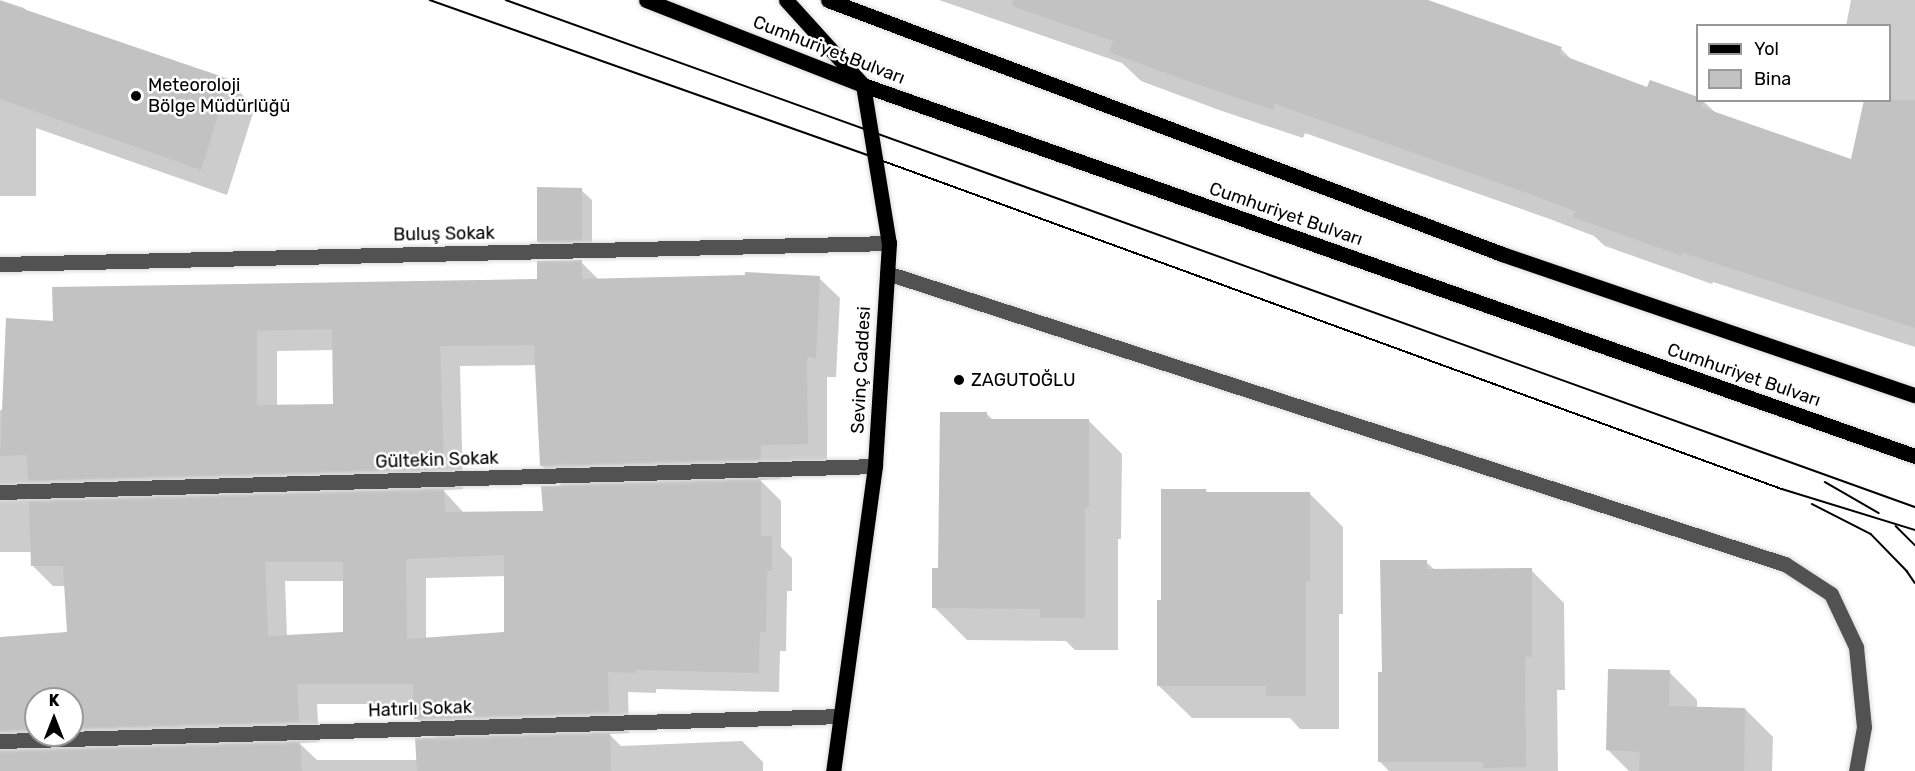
<!DOCTYPE html>
<html>
<head>
<meta charset="utf-8">
<style>
	body { margin:0 }
	#map { position:relative; width:1915px; height:771px; overflow:hidden; background:#fff; font-family:Rubik,sans-serif }
	div>[style] { position:absolute }
	.shadow>* { inset:0; background:#0003 }
	.building>* { inset:0; background:#c2c2c2 }
	.roads { filter:drop-shadow(0 0 2px #dbdbdb) drop-shadow(0 0 2px #dbdbdb) }
	.minor>* { height:15px; margin:-7.5px; padding:0 7.5px; transform-origin:7.5px; border-radius:7.5px; background:#525252 }
	.major>* { height:15px; margin:-7.5px; padding:0 7.5px; transform-origin:7.5px; border-radius:7.5px; background:#000 }
	.tram>* { height:1.5px; margin:-0.75px; padding:0 0.75px; transform-origin:0.75px; border-radius:0.75px; background:#000 }
	.dots>* { width:16px; height:16px; translate:-50% -50%; box-sizing:border-box; border:3px solid #fff; border-radius:50% }
	span { translate:-50% -50%; white-space:nowrap; text-align:center; line-height:1.15; -webkit-text-stroke:5px #fff; paint-order:stroke }
	.street-label { font-size:18px; color:#000 }
	.poi-label { font-size:18px; color:#000 }
	.left { translate:0 -50%; text-align:left }
	.legend { position:absolute; left:1696px; top:24px; width:195px; height:78px; box-sizing:border-box; background:#fff; border:2px solid #999; margin:0; padding:8px 10px; list-style:none; font-size:18px; color:#000 }
	.legend li { display:flex; align-items:center; gap:12px; height:30px }
	.legend b { width:30px; border:2px solid #999 }
	.north { position:absolute; left:24px; top:687px; width:60px; height:60px; box-sizing:border-box; background:#fff; border:2px solid #999; border-radius:50%; rotate:0deg; font-size:16px; font-weight:700; line-height:24px; text-align:center; color:#000 }
	.north::after { content:''; display:block; margin:auto; width:21px; height:27px; background:#000; clip-path:polygon(50% 0,100% 100%,50% 72%,0 100%) }
</style>
</head>
<body>
<div id="map">
	<div class="shadow">
		<i style="clip-path:polygon(0 0,24px 8px,28px 12px,228px 81px,255px 107px,227px 195px,36px 128px,36px 196px,0 196px)"></i>
		<i style="clip-path:polygon(939px 0,1423px 0,1561px 49px,1573px 61px,1648px 89px,1703px 101px,1717px 114px,1852px 161px,1890px 100px,1890px 26px,1846px 26px,1851px 0,1915px 0,1915px 347px,1713px 282px,1712px 284px,1605px 246px,1594px 236px,1547px 218px,1305px 133px,1303px 138px,1219px 110px,1141px 81px,1122px 63px)"></i>
		<i style="clip-path:polygon(581px 190px,592px 200px,592px 251px,549px 252px,538px 241px)"></i>
		<i style="clip-path:polygon(evenodd,581px 262px,599px 280px,819px 278px,840px 298px,836px 377px,827px 377px,827px 464px,781px 465px,781px 479px,760px 480px,781px 501px,781px 547px,792px 558px,792px 591px,787px 591px,786px 651px,780px 651px,779px 692px,656px 689px,656px 693px,628px 692px,629px 733px,609px 734px,621px 746px,742px 741px,763px 762px,763px 771px,0 771px,0 639px,68px 633px,66px 586px,53px 586px,33px 566px,32px 552px,0 552px,0 410px,190px 404px,75px 364px,538px 280px,581px 262px,334px 350px,334px 405px,277px 406px,277px 351px,334px 350px,581px 262px,537px 365px,542px 466px,563px 487px,544px 512px,464px 513px,443px 490px,463px 489px,460px 366px,537px 365px,581px 262px,506px 576px,505px 634px,426px 639px,426px 578px,506px 576px,581px 262px,285px 581px,344px 581px,345px 633px,287px 636px,285px 581px,581px 262px,36px 699px,72px 699px,72px 735px,36px 735px,36px 699px,581px 262px,317px 704px,415px 704px,416px 718px,437px 739px,418px 760px,317px 760px,299px 743px,319px 742px,317px 704px)"></i>
		<i style="clip-path:polygon(986px 413px,994px 421px,1089px 421px,1122px 454px,1121px 539px,1118px 539px,1118px 650px,1075px 650px,1066px 641px,967px 640px,934px 607px,939px 569px)"></i>
		<i style="clip-path:polygon(1205px 490px,1209px 494px,1310px 494px,1343px 527px,1343px 614px,1339px 614px,1339px 729px,1300px 729px,1290px 718px,1192px 718px,1158px 685px,1163px 601px)"></i>
		<i style="clip-path:polygon(1426px 562px,1436px 571px,1531px 570px,1564px 603px,1565px 690px,1557px 690px,1558px 771px,1389px 771px,1380px 762px,1383px 673px)"></i>
		<i style="clip-path:polygon(1669px 672px,1697px 700px,1697px 708px,1745px 709px,1773px 737px,1772px 771px,1629px 771px,1608px 750px)"></i>
	</div>
	<div class="building">
		<i style="clip-path:polygon(1013px 0,1428px 0,1562px 47px,1559px 54px,1647px 87px,1650px 80px,1698px 97px,1698px 100px,1704px 100px,1701px 107px,1851px 159px,1864px 100px,1915px 100px,1915px 328px,1683px 253px,1682px 256px,1573px 217px,1575px 211px,1516px 189px,1275px 104px,1273px 110px,1188px 81px,1109px 52px,1113px 41px,1012px 6px)"></i>
		<i style="clip-path:polygon(0 1px,229px 79px,201px 170px,0 99px)"></i>
		<i style="clip-path:polygon(537px 187px,582px 188px,582px 241px,537px 242px)"></i>
		<i style="clip-path:polygon(evenodd,582px 260px,582px 279px,745px 275px,745px 272px,820px 276px,816px 358px,807px 357px,808px 444px,761px 445px,761px 460px,540px 466px,534px 345px,440px 346px,444px 469px,28px 481px,27px 455px,0 456px,6px 318px,53px 321px,52px 287px,537px 279px,537px 261px,582px 260px,332px 329px,333px 404px,257px 405px,257px 331px,332px 329px)"></i>
		<i style="clip-path:polygon(940px 412px,987px 412px,987px 419px,1089px 419px,1089px 507px,1085px 507px,1085px 618px,1040px 618px,1040px 609px,932px 608px,932px 568px,938px 568px)"></i>
		<i style="clip-path:polygon(evenodd,761px 479px,761px 536px,772px 536px,772px 571px,767px 571px,766px 632px,760px 632px,759px 673px,636px 670px,636px 673px,608px 672px,609px 713px,414px 719px,413px 684px,297px 684px,299px 722px,72px 729px,72px 699px,36px 699px,36px 730px,0 731px,0 637px,67px 632px,63px 566px,31px 566px,29px 501px,444px 489px,445px 512px,543px 511px,541px 486px,761px 479px,504px 555px,504px 632px,407px 639px,406px 559px,504px 555px,761px 479px,265px 562px,343px 562px,343px 632px,268px 636px,265px 562px)"></i>
		<i style="clip-path:polygon(1161px 489px,1206px 489px,1206px 492px,1310px 492px,1310px 581px,1306px 581px,1306px 696px,1266px 696px,1266px 686px,1157px 686px,1157px 600px,1161px 600px)"></i>
		<i style="clip-path:polygon(1380px 560px,1427px 560px,1427px 569px,1532px 568px,1532px 657px,1525px 657px,1526px 767px,1483px 768px,1483px 762px,1378px 762px,1378px 672px,1382px 672px)"></i>
		<i style="clip-path:polygon(1608px 669px,1670px 670px,1669px 706px,1745px 708px,1744px 771px,1639px 771px,1640px 752px,1606px 750px)"></i>
		<i style="clip-path:polygon(610px 733px,611px 771px,417px 771px,415px 738px)"></i>
		<i style="clip-path:polygon(300px 742px,302px 771px,0 771px,0 751px)"></i>
	</div>
	<div class="roads">
		<div class="minor">
			<i style="left:0;top:264px;width:889px;rotate:-1.35deg"></i>
			<i style="left:887px;top:273px;width:944px;rotate:17.96deg"></i>
			<i style="left:1785px;top:564px;width:55px;rotate:33.1deg"></i>
			<i style="left:1831px;top:594px;width:59px;rotate:64.7deg"></i>
			<i style="left:1856px;top:647px;width:80px;rotate:84.3deg"></i>
			<i style="left:1864px;top:727px;width:45px;rotate:100.3deg"></i>
			<i style="left:0;top:492px;width:875px;rotate:-1.7deg"></i>
			<i style="left:0;top:741px;width:840px;rotate:-1.7deg"></i>
		</div>
		<div class="major">
			<i style="left:646px;top:0;width:233px;rotate:21.4deg"></i>
			<i style="left:863px;top:85px;width:1116px;rotate:19.43deg"></i>
			<i style="left:786px;top:0;width:115px;rotate:47.8deg"></i>
			<i style="left:863px;top:85px;width:160px;rotate:80.7deg"></i>
			<i style="left:889px;top:243px;width:223px;rotate:93.6deg"></i>
			<i style="left:875px;top:466px;width:308px;rotate:97.8deg"></i>
			<i style="left:828px;top:0;width:720px;rotate:20.65deg"></i>
			<i style="left:1502px;top:254px;width:436px;rotate:18.9deg"></i>
		</div>
	</div>
	<div class="tram">
		<i style="left:430px;top:0;width:472px;rotate:19.5deg"></i>
		<i style="left:875px;top:158px;width:966px;rotate:20.05deg"></i>
		<i style="left:1782px;top:489px;width:139px;rotate:17.1deg"></i>
		<i style="left:506px;top:0;width:1497px;rotate:19.79deg"></i>
		<i style="left:1825px;top:482px;width:62px;rotate:29.9deg"></i>
		<i style="left:1812px;top:504px;width:66px;rotate:27deg"></i>
		<i style="left:1871px;top:534px;width:52px;rotate:45.8deg"></i>
		<i style="left:1907px;top:571px;width:14px;rotate:56deg"></i>
		<i style="left:1896px;top:526px;width:27px;rotate:45deg"></i>
	</div>
	<div class="dots">
		<i style="left:136px;top:96px;background:#000"></i>
		<i style="left:959px;top:380px;background:#000"></i>
	</div>
	<div class="street-label">
		<span style="left:829px;top:50px;rotate:21deg">Cumhuriyet Bulvarı</span>
		<span style="left:1286px;top:214px;rotate:19deg">Cumhuriyet Bulvarı</span>
		<span style="left:444px;top:234px;rotate:-1deg">Buluş Sokak</span>
		<span style="left:861px;top:370px;rotate:-87deg">Sevinç Caddesi</span>
		<span style="left:1744px;top:375px;rotate:19deg">Cumhuriyet Bulvarı</span>
		<span style="left:437px;top:460px;rotate:-2deg">Gültekin Sokak</span>
		<span style="left:420px;top:709px;rotate:-2deg">Hatırlı Sokak</span>
	</div>
	<div class="poi-label">
		<span class="left" style="left:148px;top:96px">Meteoroloji<br>Bölge Müdürlüğü</span>
		<span class="left" style="left:971px;top:380px">ZAGUTOĞLU</span>
	</div>
	<ul class="legend">
	<li><b style="height:8px;background:#000"></b>Yol</li>
	<li><b style="height:16px;background:#c2c2c2"></b>Bina</li>
	</ul>
	<div class="north">K</div>
</div>
</body>
</html>
